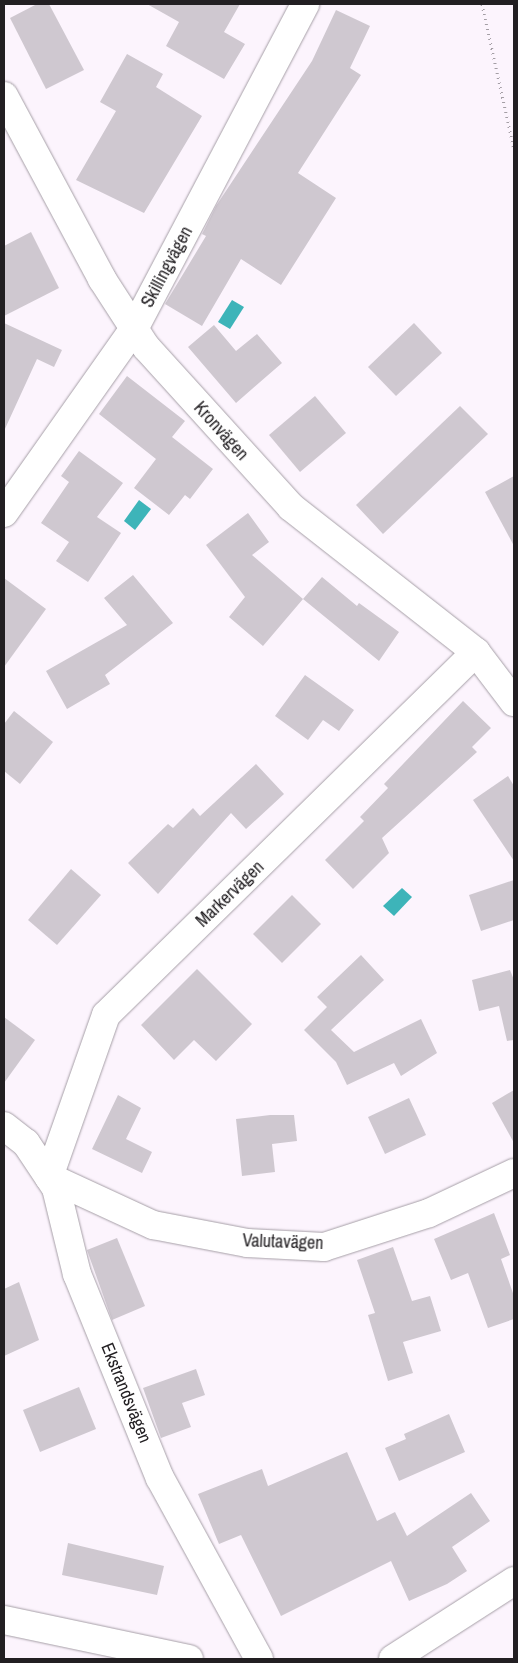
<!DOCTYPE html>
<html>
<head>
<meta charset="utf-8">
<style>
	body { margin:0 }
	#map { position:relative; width:518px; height:1663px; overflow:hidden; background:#fcf4fd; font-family:"Archivo Narrow",sans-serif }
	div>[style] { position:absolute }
	.water>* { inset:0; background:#3db4b9 }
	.building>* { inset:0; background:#cfc8d0 }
	.path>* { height:3px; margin-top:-1.5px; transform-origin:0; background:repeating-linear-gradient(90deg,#a49ea5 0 1px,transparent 0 5px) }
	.roads { filter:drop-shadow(0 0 1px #a69fa7) drop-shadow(0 0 1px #a69fa7) }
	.minor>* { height:28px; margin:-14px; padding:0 14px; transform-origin:14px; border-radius:14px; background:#fff }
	span { translate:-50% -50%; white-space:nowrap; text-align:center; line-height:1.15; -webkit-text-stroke:4px #fff; paint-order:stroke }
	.street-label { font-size:18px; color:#221f22 }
	.frame { position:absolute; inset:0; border:5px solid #221f22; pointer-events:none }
</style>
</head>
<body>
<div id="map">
	<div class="water">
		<i style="clip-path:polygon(232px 300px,244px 307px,230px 329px,218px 322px)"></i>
		<i style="clip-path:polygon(139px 500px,151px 509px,135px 530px,124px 521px)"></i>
		<i style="clip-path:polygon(402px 888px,412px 897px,394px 916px,383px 906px)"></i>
	</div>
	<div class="building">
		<i style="clip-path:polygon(37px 4px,49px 4px,84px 70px,46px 89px,10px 18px)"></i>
		<i style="clip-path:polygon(147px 4px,240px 4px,224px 32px,245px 44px,224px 79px,166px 46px,179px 22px)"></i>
		<i style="clip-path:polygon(336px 10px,370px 26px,350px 68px,361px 75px,298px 173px,336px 198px,281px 285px,241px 259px,202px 326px,165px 304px,206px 236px,202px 234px,216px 206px,312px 61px)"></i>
		<i style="clip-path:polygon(127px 54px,163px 74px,156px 87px,202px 116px,144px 213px,76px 180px,116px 111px,100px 102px)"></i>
		<i style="clip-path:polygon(31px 232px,59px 288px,4px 316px,4px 246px)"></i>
		<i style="clip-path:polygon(4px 323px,62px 350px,54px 367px,37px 359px,4px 431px)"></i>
		<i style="clip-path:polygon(414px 323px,442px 353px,396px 396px,368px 367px)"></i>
		<i style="clip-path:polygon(214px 325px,236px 351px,257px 334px,282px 363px,236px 403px,188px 347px)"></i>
		<i style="clip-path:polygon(127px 376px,185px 421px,172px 437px,213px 469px,190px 499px,185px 495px,169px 515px,134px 488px,156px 459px,99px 414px)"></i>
		<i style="clip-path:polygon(315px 396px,346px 433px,300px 472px,269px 435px)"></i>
		<i style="clip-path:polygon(460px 406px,488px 434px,383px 534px,356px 505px)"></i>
		<i style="clip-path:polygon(79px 451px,123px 483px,97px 517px,121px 533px,88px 582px,56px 561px,69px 542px,41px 523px,69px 482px,61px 476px)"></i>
		<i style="clip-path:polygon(514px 476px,514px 546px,485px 492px)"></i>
		<i style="clip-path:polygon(248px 513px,269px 542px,252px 555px,303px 599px,263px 646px,229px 617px,245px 597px,206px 545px)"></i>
		<i style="clip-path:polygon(133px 575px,173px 623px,105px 675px,110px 684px,67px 709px,46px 671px,127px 625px,104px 598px)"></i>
		<i style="clip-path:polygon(322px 577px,357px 606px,359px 603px,399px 632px,379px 661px,303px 599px)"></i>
		<i style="clip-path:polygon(4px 578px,46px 609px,4px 667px)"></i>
		<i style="clip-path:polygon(305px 675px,354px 710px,339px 731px,323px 720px,308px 740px,275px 716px)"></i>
		<i style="clip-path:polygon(463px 701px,491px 728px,472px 747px,477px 752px,382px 838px,389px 853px,353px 889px,325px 860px,364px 821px,360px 817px,388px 788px,384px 784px)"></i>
		<i style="clip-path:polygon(14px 711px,53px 742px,20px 784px,4px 771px,4px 724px)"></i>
		<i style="clip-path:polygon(256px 764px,284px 794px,246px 829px,231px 813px,158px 894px,128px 863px,168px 824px,173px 828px,193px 808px,200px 816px)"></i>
		<i style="clip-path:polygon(508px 776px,514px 786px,514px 861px,473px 800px)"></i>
		<i style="clip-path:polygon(71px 869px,101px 895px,57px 945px,28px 920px)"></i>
		<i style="clip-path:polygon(514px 880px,514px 920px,481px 931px,469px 895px)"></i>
		<i style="clip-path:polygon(292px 895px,321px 924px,282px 963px,253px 934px)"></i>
		<i style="clip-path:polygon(361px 955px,384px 980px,331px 1030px,354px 1052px,421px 1019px,437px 1053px,401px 1076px,394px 1063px,347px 1085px,336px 1062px,304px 1030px,327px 1007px,317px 997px)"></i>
		<i style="clip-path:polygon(197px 969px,252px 1024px,216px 1061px,194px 1040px,174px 1060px,141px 1025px)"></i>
		<i style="clip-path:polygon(510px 970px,514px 980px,514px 1040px,507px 1041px,499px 1006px,479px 1011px,472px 980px)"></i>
		<i style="clip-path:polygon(4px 1017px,35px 1040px,4px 1083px)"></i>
		<i style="clip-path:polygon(514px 1090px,514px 1143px,492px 1103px)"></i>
		<i style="clip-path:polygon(118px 1095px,141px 1108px,126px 1139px,152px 1152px,142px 1173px,92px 1149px)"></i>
		<i style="clip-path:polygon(409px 1098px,426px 1135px,385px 1154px,368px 1117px)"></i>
		<i style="clip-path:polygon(270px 1115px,294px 1115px,297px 1141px,272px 1144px,275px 1172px,242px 1176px,236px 1119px)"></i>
		<i style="clip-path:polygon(494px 1213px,510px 1255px,501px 1259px,514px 1296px,514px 1319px,488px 1328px,468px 1273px,451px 1280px,434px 1239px)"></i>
		<i style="clip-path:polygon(117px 1238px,145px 1306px,112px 1320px,87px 1250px)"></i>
		<i style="clip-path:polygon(393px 1247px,412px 1301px,430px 1296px,441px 1331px,403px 1342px,413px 1373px,388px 1381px,368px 1315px,375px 1313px,357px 1260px)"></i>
		<i style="clip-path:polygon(19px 1282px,39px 1340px,4px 1356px,4px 1289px)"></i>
		<i style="clip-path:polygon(196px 1369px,205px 1395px,182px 1403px,191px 1427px,161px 1438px,143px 1388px)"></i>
		<i style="clip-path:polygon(79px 1387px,96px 1429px,40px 1452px,23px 1410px)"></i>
		<i style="clip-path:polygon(449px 1414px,465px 1452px,399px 1481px,385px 1448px,406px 1439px,404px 1434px)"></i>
		<i style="clip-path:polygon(347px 1452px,377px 1521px,395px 1512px,407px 1536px,471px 1493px,490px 1521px,452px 1547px,467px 1571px,447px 1584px,409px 1601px,391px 1561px,281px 1616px,241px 1535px,219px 1544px,198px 1494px,262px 1469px,268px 1486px)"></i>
		<i style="clip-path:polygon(68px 1543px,164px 1566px,157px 1595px,62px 1575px)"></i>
	</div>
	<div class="path">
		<i style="left:482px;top:4px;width:149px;rotate:77.6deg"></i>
	</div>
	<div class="roads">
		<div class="minor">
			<i style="left:4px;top:96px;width:208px;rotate:61.8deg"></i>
			<i style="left:102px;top:279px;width:81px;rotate:57.1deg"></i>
			<i style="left:146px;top:347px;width:216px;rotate:47.8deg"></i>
			<i style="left:291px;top:507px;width:235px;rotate:38.1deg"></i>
			<i style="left:476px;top:652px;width:63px;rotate:52.8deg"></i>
			<i style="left:4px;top:513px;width:228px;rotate:-54.8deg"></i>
			<i style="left:135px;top:327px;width:365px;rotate:-62.2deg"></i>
			<i style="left:476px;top:652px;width:518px;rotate:135.55deg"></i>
			<i style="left:106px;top:1015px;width:172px;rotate:109.4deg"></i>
			<i style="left:49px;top:1177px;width:115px;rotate:24.8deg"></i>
			<i style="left:153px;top:1225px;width:96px;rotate:10.8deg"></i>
			<i style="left:247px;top:1243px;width:77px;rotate:3deg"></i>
			<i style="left:324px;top:1247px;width:110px;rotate:-17.9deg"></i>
			<i style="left:429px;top:1213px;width:94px;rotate:-25.2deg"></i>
			<i style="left:4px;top:1126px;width:28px;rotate:38deg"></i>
			<i style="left:26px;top:1143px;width:54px;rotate:56.3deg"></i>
			<i style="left:56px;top:1188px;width:89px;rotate:76.3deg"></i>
			<i style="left:77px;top:1274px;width:220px;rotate:67.9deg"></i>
			<i style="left:160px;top:1478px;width:206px;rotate:61.3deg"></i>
			<i style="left:4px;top:1620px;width:189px;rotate:11.9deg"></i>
			<i style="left:393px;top:1659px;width:144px;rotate:-32.8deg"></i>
		</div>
	</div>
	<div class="street-label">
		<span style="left:167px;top:267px;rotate:-62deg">Skillingvägen</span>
		<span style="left:221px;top:431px;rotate:48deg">Kronvägen</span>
		<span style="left:230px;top:894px;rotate:-44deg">Markervägen</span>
		<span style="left:283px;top:1242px;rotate:2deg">Valutavägen</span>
		<span style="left:126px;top:1393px;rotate:68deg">Ekstrandsvägen</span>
	</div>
	<div class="frame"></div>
</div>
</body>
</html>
